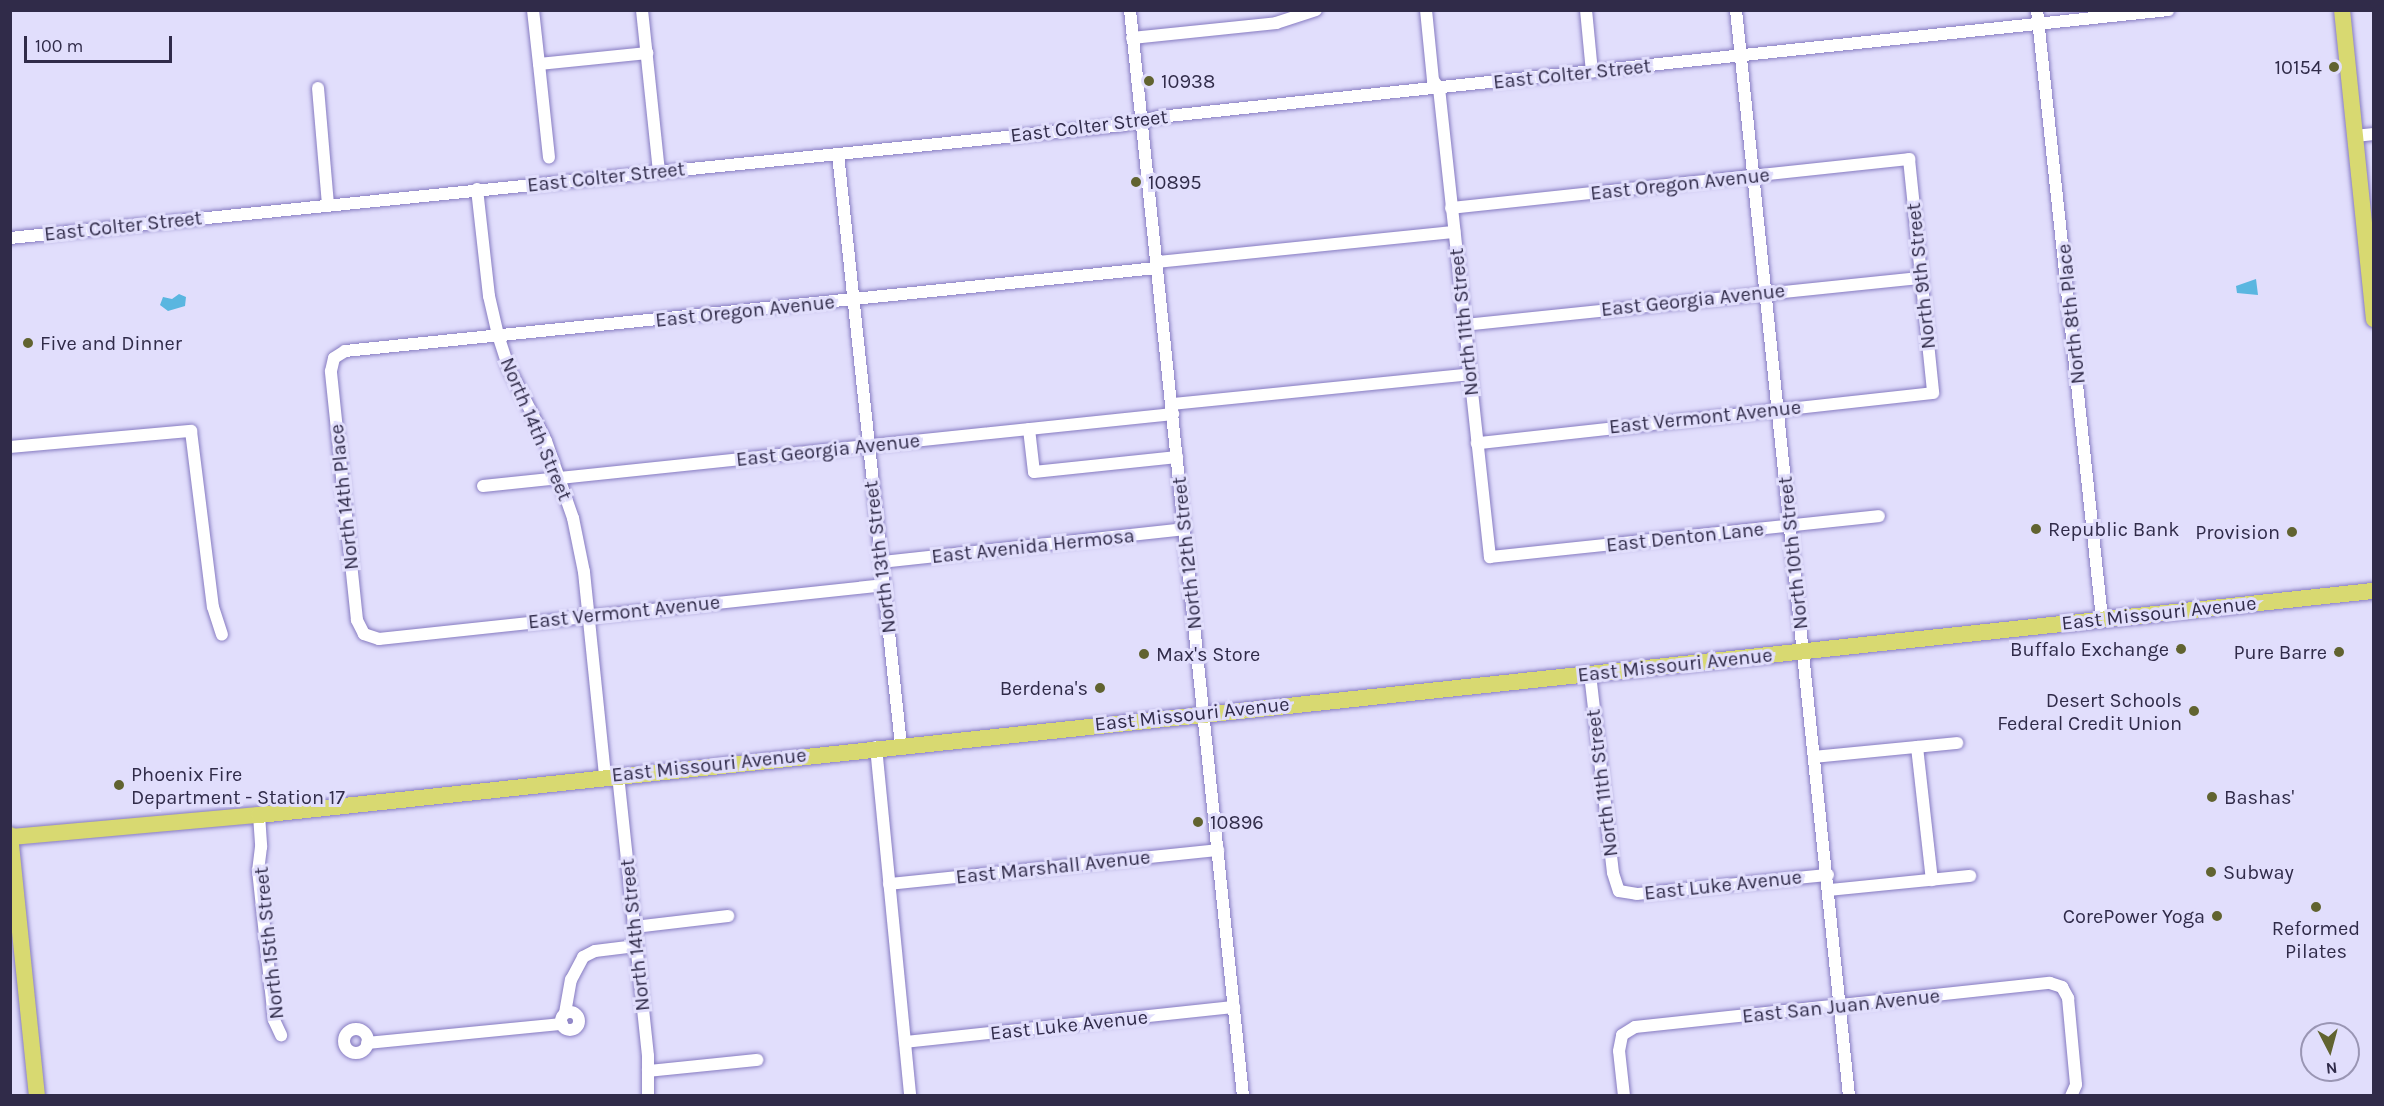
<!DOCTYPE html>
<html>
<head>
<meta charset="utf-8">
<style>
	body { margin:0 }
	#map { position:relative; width:2384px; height:1106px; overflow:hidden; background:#e1defc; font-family:Karla,sans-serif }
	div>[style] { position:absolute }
	.water>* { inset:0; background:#5ab6e0 }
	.roads { filter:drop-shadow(0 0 2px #867bc1) drop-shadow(0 0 2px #867bc1) }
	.minor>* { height:12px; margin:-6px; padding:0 6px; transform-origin:6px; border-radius:6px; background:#fff }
	.minor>.ring { margin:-6px; padding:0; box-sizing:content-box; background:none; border:12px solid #fff; border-radius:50% }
	.major>* { height:16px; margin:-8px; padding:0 8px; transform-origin:8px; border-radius:8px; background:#d8d971 }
	.dots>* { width:16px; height:16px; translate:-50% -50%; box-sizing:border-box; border:3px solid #e1defc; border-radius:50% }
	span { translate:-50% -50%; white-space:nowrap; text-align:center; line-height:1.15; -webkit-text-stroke:6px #e1defc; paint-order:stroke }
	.poi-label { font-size:20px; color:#302b49 }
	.right { translate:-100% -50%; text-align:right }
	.left { translate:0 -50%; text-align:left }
	.street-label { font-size:20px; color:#302b49 }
	.frame { position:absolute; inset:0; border:12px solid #302b49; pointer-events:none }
	.north { position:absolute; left:2300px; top:1022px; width:60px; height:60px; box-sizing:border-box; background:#e1defc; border:2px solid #9a96b4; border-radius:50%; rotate:174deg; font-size:16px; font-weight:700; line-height:24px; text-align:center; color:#302b49 }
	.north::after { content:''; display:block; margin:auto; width:21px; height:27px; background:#616330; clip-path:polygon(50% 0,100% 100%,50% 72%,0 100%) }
	.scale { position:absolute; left:24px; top:36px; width:148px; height:27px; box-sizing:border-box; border:3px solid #302b49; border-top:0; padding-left:8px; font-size:18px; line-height:21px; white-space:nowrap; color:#302b49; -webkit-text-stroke:4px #e1defc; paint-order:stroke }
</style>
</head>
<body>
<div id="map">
	<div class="water">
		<i style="clip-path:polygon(2256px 279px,2258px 295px,2237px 293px,2236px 286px)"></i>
		<i style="clip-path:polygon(179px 294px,186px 297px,185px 306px,168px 311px,160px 305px,163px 297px,172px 299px)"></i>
	</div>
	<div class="roads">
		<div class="minor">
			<i style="left:533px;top:10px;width:54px;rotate:83.7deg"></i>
			<i style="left:539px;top:64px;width:109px;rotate:-5.8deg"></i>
			<i style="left:642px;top:10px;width:163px;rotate:84deg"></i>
			<i style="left:1130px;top:10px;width:1092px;rotate:84.06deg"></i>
			<i style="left:1426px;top:10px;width:70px;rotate:84.3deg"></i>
			<i style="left:1433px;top:80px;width:10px;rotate:53deg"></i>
			<i style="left:1439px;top:88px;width:472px;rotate:83.8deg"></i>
			<i style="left:1490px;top:557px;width:391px;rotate:-6deg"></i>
			<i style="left:1586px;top:10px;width:62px;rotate:84.5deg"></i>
			<i style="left:1736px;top:10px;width:1092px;rotate:84.06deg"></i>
			<i style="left:2037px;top:10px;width:611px;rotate:83.9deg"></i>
			<i style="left:1132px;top:38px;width:145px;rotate:-5.9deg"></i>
			<i style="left:1276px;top:23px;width:42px;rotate:-18deg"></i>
			<i style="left:539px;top:64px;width:94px;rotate:83.9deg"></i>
			<i style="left:318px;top:88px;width:116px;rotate:85.1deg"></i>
			<i style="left:2355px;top:136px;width:19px;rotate:-6deg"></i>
			<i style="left:838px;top:154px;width:594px;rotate:83.92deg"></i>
			<i style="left:477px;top:189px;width:108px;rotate:83.6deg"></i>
			<i style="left:489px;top:296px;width:40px;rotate:77deg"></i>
			<i style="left:498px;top:335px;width:33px;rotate:72deg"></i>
			<i style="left:508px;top:366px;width:84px;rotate:63.1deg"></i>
			<i style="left:546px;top:441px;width:82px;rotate:70.7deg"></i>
			<i style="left:573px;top:518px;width:55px;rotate:78.5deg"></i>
			<i style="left:584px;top:572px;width:205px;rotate:84.1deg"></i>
			<i style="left:1451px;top:208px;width:461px;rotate:-6.1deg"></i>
			<i style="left:1909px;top:159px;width:235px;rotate:84.1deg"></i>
			<i style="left:1933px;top:393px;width:459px;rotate:173.7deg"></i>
			<i style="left:10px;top:238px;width:1120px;rotate:-5.79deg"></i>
			<i style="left:1124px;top:125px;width:36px;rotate:-13deg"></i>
			<i style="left:1159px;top:117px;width:1015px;rotate:-6.05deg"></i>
			<i style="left:1157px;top:262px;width:299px;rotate:-5.8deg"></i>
			<i style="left:1464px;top:325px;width:459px;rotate:-5.9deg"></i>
			<i style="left:1172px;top:404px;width:300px;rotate:-5.7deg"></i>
			<i style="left:1029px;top:429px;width:43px;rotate:83.4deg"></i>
			<i style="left:1034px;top:472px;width:144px;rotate:-6deg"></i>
			<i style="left:10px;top:447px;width:182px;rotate:-5.1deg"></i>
			<i style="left:191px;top:431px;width:177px;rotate:82.9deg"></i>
			<i style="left:213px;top:607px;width:29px;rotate:72deg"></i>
			<i style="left:483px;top:486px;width:694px;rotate:-5.96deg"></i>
			<i style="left:882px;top:562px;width:304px;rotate:-6.2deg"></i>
			<i style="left:885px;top:585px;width:509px;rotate:173.91deg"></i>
			<i style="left:379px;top:639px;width:16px;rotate:-162deg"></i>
			<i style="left:364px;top:634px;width:16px;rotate:-117deg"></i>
			<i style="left:357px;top:620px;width:250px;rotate:-96deg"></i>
			<i style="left:331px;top:371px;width:13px;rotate:-77deg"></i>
			<i style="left:334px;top:358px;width:13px;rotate:-32deg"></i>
			<i style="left:345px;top:351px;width:816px;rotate:-5.84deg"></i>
			<i style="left:1590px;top:674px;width:200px;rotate:83.4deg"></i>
			<i style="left:1613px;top:873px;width:19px;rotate:72deg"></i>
			<i style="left:1619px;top:891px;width:18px;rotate:9deg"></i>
			<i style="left:1637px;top:894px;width:192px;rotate:-5.7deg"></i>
			<i style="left:876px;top:747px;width:351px;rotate:84.4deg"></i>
			<i style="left:1917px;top:747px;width:134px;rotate:83.6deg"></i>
			<i style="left:1814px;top:757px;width:144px;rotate:-5.6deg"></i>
			<i style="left:618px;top:775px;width:283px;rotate:83.9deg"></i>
			<i style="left:648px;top:1056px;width:40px;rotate:90deg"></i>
			<i style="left:259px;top:815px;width:32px;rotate:86deg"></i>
			<i style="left:261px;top:847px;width:23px;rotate:97deg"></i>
			<i style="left:258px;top:870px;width:151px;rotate:83.9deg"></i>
			<i style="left:274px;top:1020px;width:17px;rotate:65deg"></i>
			<i style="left:889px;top:884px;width:331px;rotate:-5.9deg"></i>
			<i style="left:1829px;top:890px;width:142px;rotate:-5.7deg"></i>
			<i style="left:634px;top:927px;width:95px;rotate:-6.7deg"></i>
			<i class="ring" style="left:561px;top:1012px;width:6px;height:6px"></i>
			<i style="left:565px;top:1013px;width:34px;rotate:-80deg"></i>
			<i style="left:571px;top:980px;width:26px;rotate:-62deg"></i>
			<i style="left:583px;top:957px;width:13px;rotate:-27deg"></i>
			<i style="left:595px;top:951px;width:41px;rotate:-7deg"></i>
			<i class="ring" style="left:344px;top:1029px;width:12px;height:12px"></i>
			<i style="left:905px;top:1042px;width:331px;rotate:-6.1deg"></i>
			<i style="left:367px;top:1043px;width:196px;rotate:-5.6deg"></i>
			<i style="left:648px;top:1071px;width:110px;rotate:-5.8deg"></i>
			<i style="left:1624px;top:1096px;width:45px;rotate:-96.3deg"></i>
			<i style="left:1619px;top:1051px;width:16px;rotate:-79deg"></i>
			<i style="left:1622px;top:1035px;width:15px;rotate:-32deg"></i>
			<i style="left:1635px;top:1027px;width:417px;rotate:-6.1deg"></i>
			<i style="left:2050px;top:983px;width:13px;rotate:18deg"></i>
			<i style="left:2062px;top:987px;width:13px;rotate:61deg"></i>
			<i style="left:2068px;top:998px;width:87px;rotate:84.7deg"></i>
			<i style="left:2076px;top:1085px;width:12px;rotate:114deg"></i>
		</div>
		<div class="major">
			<i style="left:2342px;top:10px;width:311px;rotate:84.1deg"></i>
			<i style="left:10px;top:835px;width:262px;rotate:84.1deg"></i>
			<i style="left:11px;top:837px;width:249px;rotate:-5.1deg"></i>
			<i style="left:259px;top:815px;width:2127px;rotate:-6.05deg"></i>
		</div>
	</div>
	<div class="dots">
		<i style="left:2334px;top:67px;background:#616330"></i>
		<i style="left:1149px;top:81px;background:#616330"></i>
		<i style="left:1136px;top:182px;background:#616330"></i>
		<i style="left:28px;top:343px;background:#616330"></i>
		<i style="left:2036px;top:529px;background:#616330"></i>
		<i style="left:2292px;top:532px;background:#616330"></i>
		<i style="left:2181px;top:649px;background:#616330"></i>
		<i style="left:2339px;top:652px;background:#616330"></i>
		<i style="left:1144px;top:654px;background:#616330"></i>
		<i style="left:1100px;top:688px;background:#616330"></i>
		<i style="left:2194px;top:711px;background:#616330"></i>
		<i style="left:119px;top:785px;background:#616330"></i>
		<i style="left:2212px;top:797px;background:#616330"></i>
		<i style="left:1198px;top:822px;background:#616330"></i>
		<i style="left:2211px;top:872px;background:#616330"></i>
		<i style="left:2316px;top:907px;background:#616330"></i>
		<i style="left:2217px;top:916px;background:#616330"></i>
	</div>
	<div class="poi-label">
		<span class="right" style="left:2322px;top:67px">10154</span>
		<span class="left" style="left:1161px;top:81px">10938</span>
		<span class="left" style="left:1148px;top:182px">10895</span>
		<span class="left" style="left:40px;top:343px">Five and Dinner</span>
		<span class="left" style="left:2048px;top:529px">Republic Bank</span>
		<span class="right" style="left:2280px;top:532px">Provision</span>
		<span class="right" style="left:2169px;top:649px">Buffalo Exchange</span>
		<span class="right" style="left:2327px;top:652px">Pure Barre</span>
		<span class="left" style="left:1156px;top:654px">Max's Store</span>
		<span class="right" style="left:1088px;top:688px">Berdena's</span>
		<span class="right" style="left:2182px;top:712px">Desert Schools<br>Federal Credit Union</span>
		<span class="left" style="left:131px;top:786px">Phoenix Fire<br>Department - Station 17</span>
		<span class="left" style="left:2224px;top:797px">Bashas'</span>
		<span class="left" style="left:1210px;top:822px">10896</span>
		<span class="left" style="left:2223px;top:872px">Subway</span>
		<span class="right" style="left:2205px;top:916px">CorePower Yoga</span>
		<span style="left:2316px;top:940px">Reformed<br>Pilates</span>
	</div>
	<div class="street-label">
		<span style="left:1572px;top:74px;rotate:-6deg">East Colter Street</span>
		<span style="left:1089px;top:126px;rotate:-7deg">East Colter Street</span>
		<span style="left:606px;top:177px;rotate:-6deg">East Colter Street</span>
		<span style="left:1680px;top:184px;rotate:-6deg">East Oregon Avenue</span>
		<span style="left:123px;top:226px;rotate:-6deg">East Colter Street</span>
		<span style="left:1921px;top:276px;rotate:-96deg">North 9th Street</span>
		<span style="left:1693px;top:300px;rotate:-6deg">East Georgia Avenue</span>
		<span style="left:745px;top:311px;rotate:-6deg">East Oregon Avenue</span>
		<span style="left:2071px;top:314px;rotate:-96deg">North 8th Place</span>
		<span style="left:1464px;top:322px;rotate:-96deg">North 11th Street</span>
		<span style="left:1705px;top:417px;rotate:-6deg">East Vermont Avenue</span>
		<span style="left:536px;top:429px;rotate:67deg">North 14th Street</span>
		<span style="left:828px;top:450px;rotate:-6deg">East Georgia Avenue</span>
		<span style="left:344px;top:497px;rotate:-96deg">North 14th Place</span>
		<span style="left:1685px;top:537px;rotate:-6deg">East Denton Lane</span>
		<span style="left:1033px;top:546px;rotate:-6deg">East Avenida Hermosa</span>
		<span style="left:1187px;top:553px;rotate:-96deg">North 12th Street</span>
		<span style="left:1793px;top:553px;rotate:-96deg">North 10th Street</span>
		<span style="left:880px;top:557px;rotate:-97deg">North 13th Street</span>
		<span style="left:624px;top:612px;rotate:-6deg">East Vermont Avenue</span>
		<span style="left:2159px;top:613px;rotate:-6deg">East Missouri Avenue</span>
		<span style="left:1675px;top:665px;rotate:-6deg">East Missouri Avenue</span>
		<span style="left:1192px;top:714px;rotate:-6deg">East Missouri Avenue</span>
		<span style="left:709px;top:765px;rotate:-6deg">East Missouri Avenue</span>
		<span style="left:1602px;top:783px;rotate:-97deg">North 11th Street</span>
		<span style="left:1053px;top:867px;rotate:-6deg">East Marshall Avenue</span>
		<span style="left:1723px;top:885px;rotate:-6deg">East Luke Avenue</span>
		<span style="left:635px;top:935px;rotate:-96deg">North 14th Street</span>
		<span style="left:269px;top:943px;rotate:-96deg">North 15th Street</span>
		<span style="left:1841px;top:1006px;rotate:-6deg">East San Juan Avenue</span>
		<span style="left:1069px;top:1025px;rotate:-6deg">East Luke Avenue</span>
	</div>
	<div class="frame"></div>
	<div class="north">N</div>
	<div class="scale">100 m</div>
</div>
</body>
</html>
